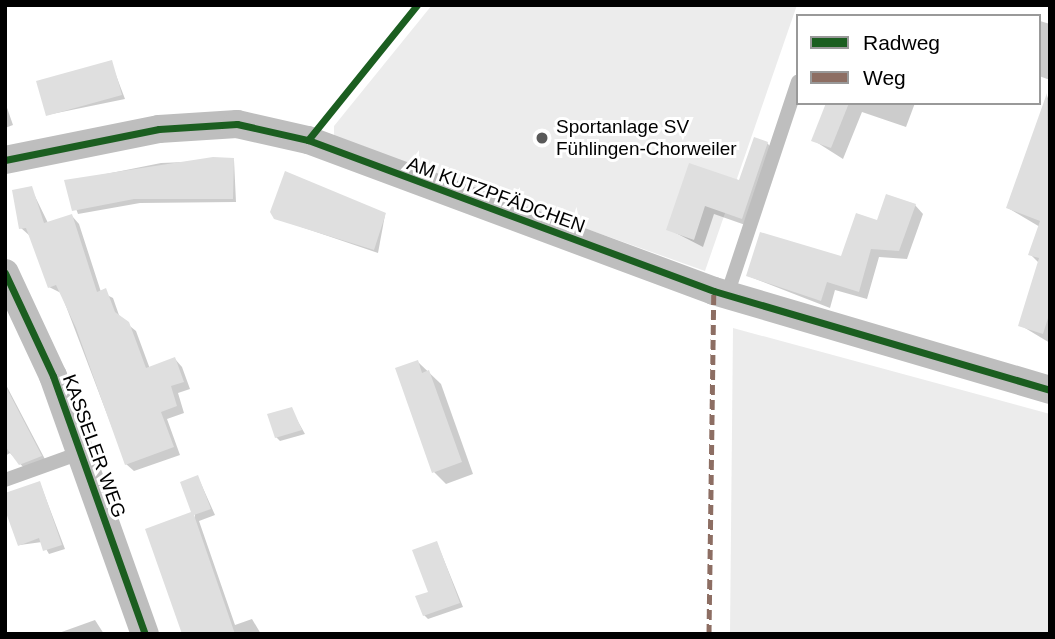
<!DOCTYPE html>
<html>
<head>
<meta charset="utf-8">
<style>
	body { margin:0 }
	#map { position:relative; width:1055px; height:639px; overflow:hidden; background:#fff; font-family:Arial,sans-serif }
	div>[style] { position:absolute }
	.green>* { inset:0; background:#ececec }
	.shadow>* { inset:0; background:#0003 }
	.building>* { inset:0; background:#dfdfdf }
	.service>* { height:14px; margin:-7px; padding:0 7px; transform-origin:7px; border-radius:7px; background:#bebebe }
	.minor>* { height:28px; margin:-14px; padding:0 14px; transform-origin:14px; border-radius:14px; background:#bebebe }
	.quiet>* { height:5px; margin-top:-2.5px; transform-origin:0; background:repeating-linear-gradient(90deg,#8d6e63 0 10px,transparent 0 15px) }
	.cycleway>* { height:7px; margin:-3.5px; padding:0 3.5px; transform-origin:3.5px; border-radius:3.5px; background:#1b5e20 }
	.dots>* { width:19px; height:19px; translate:-50% -50%; box-sizing:border-box; border:4px solid #fff; border-radius:50% }
	span { translate:-50% -50%; white-space:nowrap; text-align:center; line-height:1.15; -webkit-text-stroke:6px #fff; paint-order:stroke }
	.poi-label { font-size:19px; color:#000 }
	.left { translate:0 -50%; text-align:left }
	.street-label { font-size:19px; color:#000 }
	.frame { position:absolute; inset:0; border:7px solid #000; pointer-events:none }
	.legend { position:absolute; left:796px; top:14px; width:245px; height:91px; box-sizing:border-box; background:#fff; border:2px solid #999; margin:0; padding:9px 12px; list-style:none; font-size:21px; color:#000 }
	.legend li { display:flex; align-items:center; gap:14px; height:35px }
	.legend b { width:35px; border:2px solid #999 }
</style>
</head>
<body>
<div id="map">
	<div class="green">
		<i style="clip-path:polygon(432px 5px,797px 5px,705px 271px,334px 139px,334px 126px)"></i>
		<i style="clip-path:polygon(733px 328px,1050px 414px,1050px 634px,730px 634px)"></i>
	</div>
	<div class="shadow">
		<i style="clip-path:polygon(1040px 21px,1050px 24px,1050px 80px,1039px 76px)"></i>
		<i style="clip-path:polygon(111px 62px,125px 99px,47px 115px)"></i>
		<i style="clip-path:polygon(1050px 90px,1050px 343px,1020px 325px,1039px 263px,1030px 254px,1040px 227px,1008px 208px)"></i>
		<i style="clip-path:polygon(5px 102px,13px 125px,5px 128px)"></i>
		<i style="clip-path:polygon(828px 103px,915px 103px,906px 127px,862px 112px,843px 159px,813px 140px)"></i>
		<i style="clip-path:polygon(767px 143px,776px 152px,751px 227px,714px 214px,703px 247px,668px 229px,740px 183px)"></i>
		<i style="clip-path:polygon(234px 160px,236px 202px,140px 203px,78px 214px,66px 182px,161px 163px)"></i>
		<i style="clip-path:polygon(31px 188px,48px 223px,72px 216px,79px 224px,101px 292px,113px 298px,120px 318px,136px 331px,150px 369px,175px 359px,182px 367px,190px 389px,178px 393px,184px 413px,167px 419px,180px 455px,134px 471px,126px 464px,61px 293px,49px 287px,30px 236px,21px 228px)"></i>
		<i style="clip-path:polygon(915px 205px,923px 214px,907px 259px,879px 257px,867px 299px,835px 290px,830px 308px,748px 276px,842px 258px,878px 223px)"></i>
		<i style="clip-path:polygon(385px 215px,378px 253px,275px 218px)"></i>
		<i style="clip-path:polygon(418px 362px,441px 384px,473px 474px,446px 484px,434px 472px)"></i>
		<i style="clip-path:polygon(5px 383px,47px 463px,26px 470px,10px 453px,5px 456px)"></i>
		<i style="clip-path:polygon(291px 409px,305px 434px,280px 441px,276px 437px)"></i>
		<i style="clip-path:polygon(198px 477px,215px 515px,199px 521px,235px 625px,252px 619px,261px 634px,185px 634px)"></i>
		<i style="clip-path:polygon(40px 483px,65px 549px,49px 554px,42px 542px,20px 545px)"></i>
		<i style="clip-path:polygon(437px 543px,463px 607px,428px 619px,424px 615px)"></i>
		<i style="clip-path:polygon(95px 620px,104px 634px,56px 634px)"></i>
	</div>
	<div class="building">
		<i style="clip-path:polygon(112px 60px,122px 95px,46px 116px,36px 81px)"></i>
		<i style="clip-path:polygon(1047px 93px,1050px 312px,1043px 334px,1018px 326px,1039px 258px,1028px 255px,1040px 221px,1006px 208px)"></i>
		<i style="clip-path:polygon(826px 103px,849px 103px,831px 148px,811px 141px)"></i>
		<i style="clip-path:polygon(754px 137px,768px 142px,742px 219px,705px 206px,694px 240px,666px 230px,689px 163px,739px 180px)"></i>
		<i style="clip-path:polygon(213px 157px,234px 158px,233px 199px,134px 199px,72px 211px,64px 180px)"></i>
		<i style="clip-path:polygon(285px 171px,386px 213px,374px 250px,274px 219px,270px 212px)"></i>
		<i style="clip-path:polygon(32px 186px,44px 223px,72px 214px,97px 292px,106px 288px,115px 312px,129px 322px,146px 368px,175px 357px,184px 382px,171px 386px,177px 406px,161px 412px,174px 447px,125px 465px,76px 328px,56px 285px,48px 288px,26px 228px,19px 229px,12px 190px)"></i>
		<i style="clip-path:polygon(886px 194px,916px 204px,899px 251px,871px 249px,859px 292px,827px 282px,821px 301px,746px 276px,760px 232px,841px 256px,856px 213px,877px 220px)"></i>
		<i style="clip-path:polygon(418px 360px,422px 373px,429px 370px,462px 462px,432px 473px,395px 368px)"></i>
		<i style="clip-path:polygon(5px 385px,42px 456px,19px 465px,5px 446px)"></i>
		<i style="clip-path:polygon(292px 407px,302px 430px,275px 438px,267px 414px)"></i>
		<i style="clip-path:polygon(198px 475px,211px 509px,194px 515px,235px 634px,182px 634px,145px 529px,191px 512px,180px 482px)"></i>
		<i style="clip-path:polygon(40px 481px,62px 545px,43px 551px,39px 538px,18px 546px,5px 510px,5px 493px)"></i>
		<i style="clip-path:polygon(437px 541px,460px 603px,423px 616px,415px 596px,428px 592px,412px 550px)"></i>
	</div>
	<div class="service">
		<i style="left:727px;top:295px;width:225px;rotate:-71.6deg"></i>
		<i style="left:5px;top:480px;width:80px;rotate:-19.8deg"></i>
	</div>
	<div class="minor">
		<i style="left:5px;top:160px;width:157px;rotate:-11.4deg"></i>
		<i style="left:159px;top:129px;width:78px;rotate:-3.7deg"></i>
		<i style="left:237px;top:124px;width:73px;rotate:12.7deg"></i>
		<i style="left:308px;top:140px;width:433px;rotate:20.4deg"></i>
		<i style="left:714px;top:291px;width:350px;rotate:16.4deg"></i>
		<i style="left:5px;top:273px;width:114px;rotate:65deg"></i>
		<i style="left:53px;top:376px;width:274px;rotate:70.4deg"></i>
	</div>
	<div class="quiet">
		<i style="left:709px;top:634px;width:343px;rotate:-89.2deg"></i>
	</div>
	<div class="cycleway">
		<i style="left:308px;top:140px;width:174px;rotate:-51.1deg"></i>
		<i style="left:5px;top:160px;width:157px;rotate:-11.4deg"></i>
		<i style="left:159px;top:129px;width:78px;rotate:-3.7deg"></i>
		<i style="left:237px;top:124px;width:73px;rotate:12.7deg"></i>
		<i style="left:308px;top:140px;width:433px;rotate:20.4deg"></i>
		<i style="left:714px;top:291px;width:350px;rotate:16.4deg"></i>
		<i style="left:5px;top:273px;width:114px;rotate:65deg"></i>
		<i style="left:53px;top:376px;width:274px;rotate:70.4deg"></i>
	</div>
	<div class="dots">
		<i style="left:542px;top:138px;background:#595959"></i>
	</div>
	<div class="poi-label">
		<span class="left" style="left:556px;top:138px">Sportanlage SV<br>Fühlingen-Chorweiler</span>
	</div>
	<div class="street-label">
		<span style="left:496px;top:195px;rotate:20deg">AM KUTZPFÄDCHEN</span>
		<span style="left:94px;top:446px;rotate:70deg">KASSELER WEG</span>
	</div>
	<div class="frame"></div>
	<ul class="legend">
	<li><b style="height:9px;background:#1b5e20"></b>Radweg</li>
	<li><b style="height:9px;background:#8d6e63"></b>Weg</li>
	</ul>
</div>
</body>
</html>
